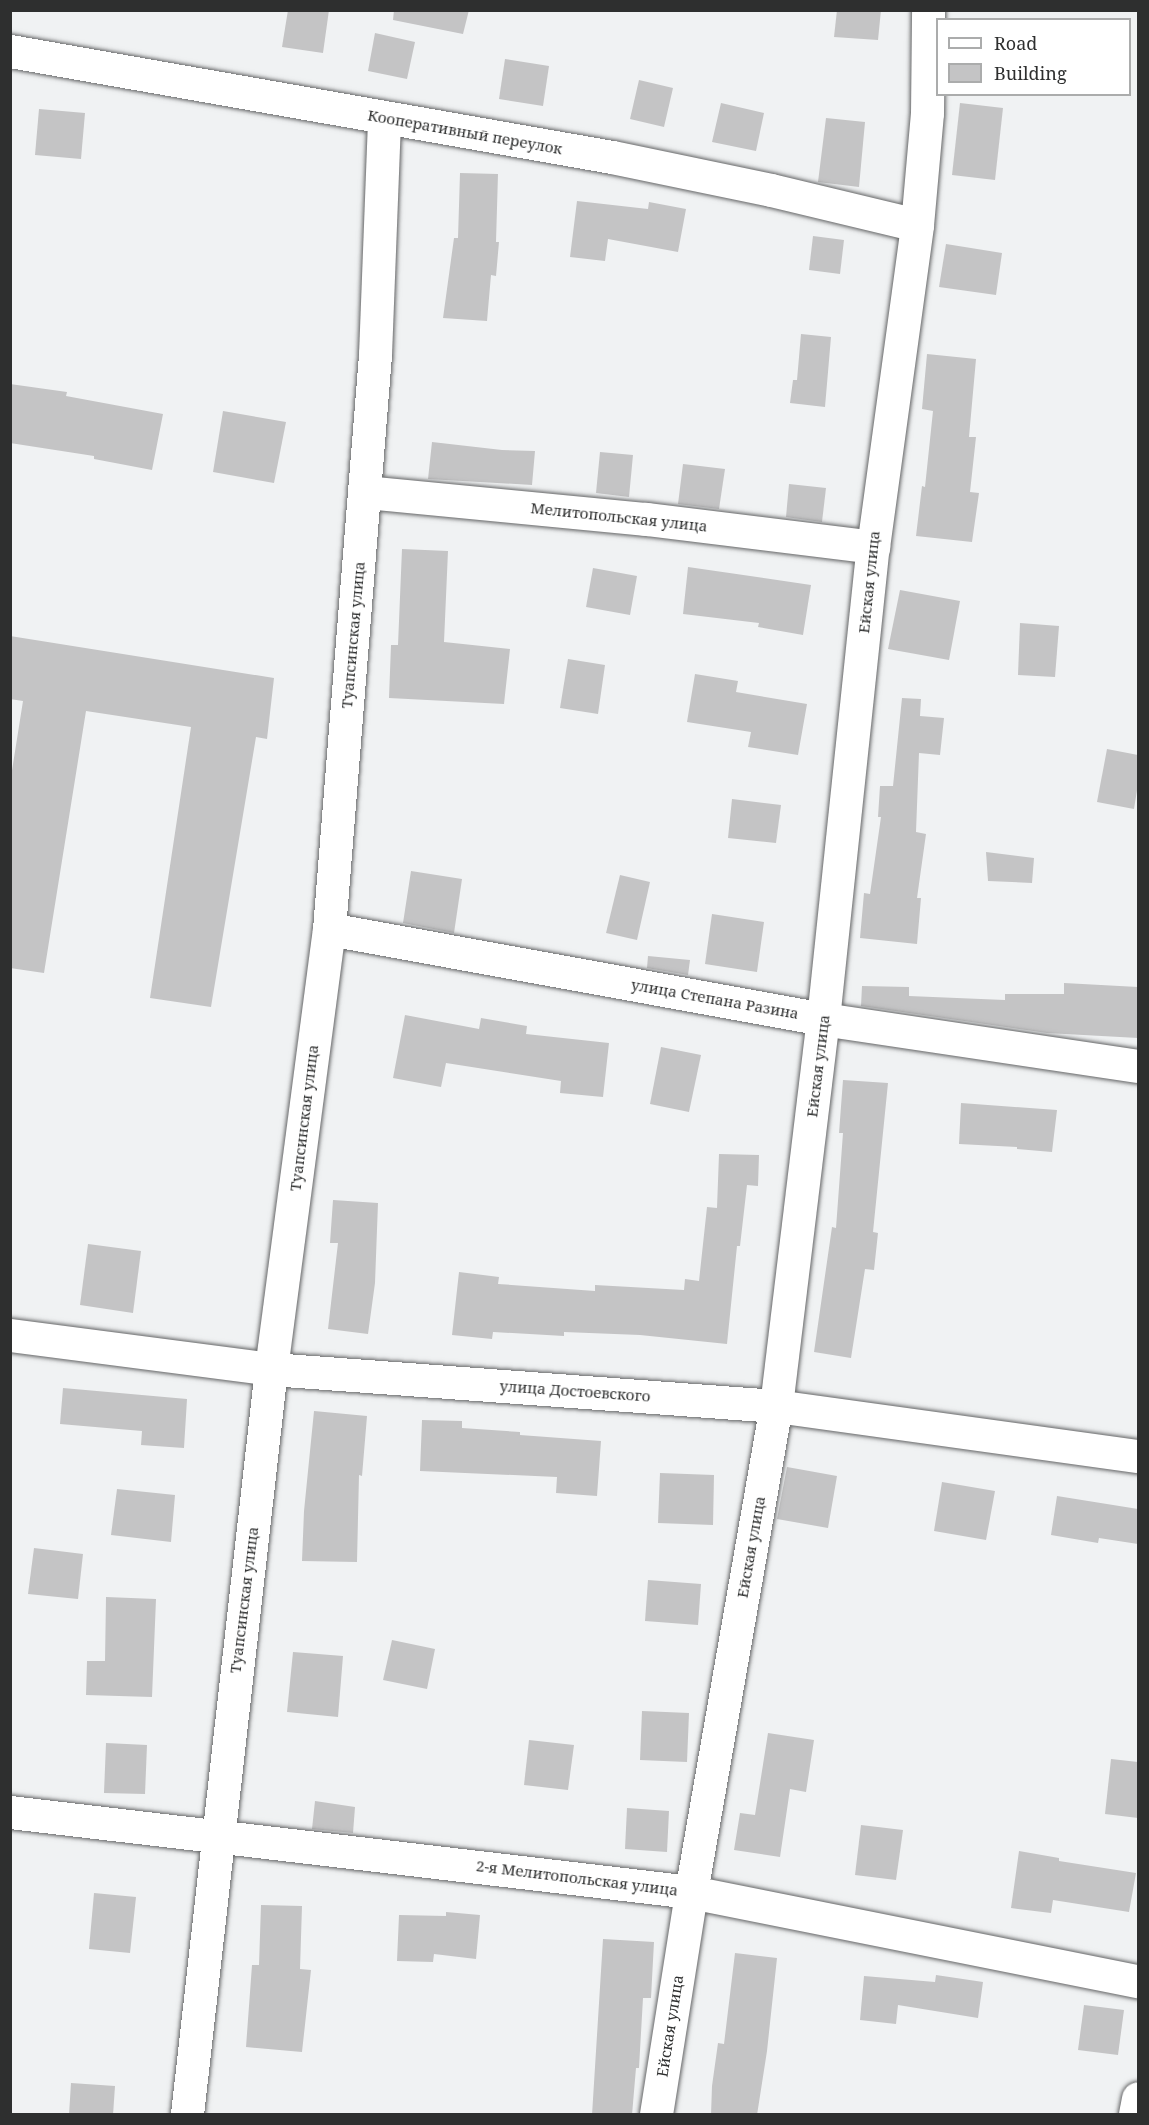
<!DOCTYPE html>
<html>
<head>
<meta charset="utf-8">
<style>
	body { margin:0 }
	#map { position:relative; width:1149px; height:2125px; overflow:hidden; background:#f0f2f3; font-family:"Noto Serif",serif }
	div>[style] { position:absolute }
	.building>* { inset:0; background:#c4c4c5 }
	.roads { filter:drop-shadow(0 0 2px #656667) drop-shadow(0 0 2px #656667) }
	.minor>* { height:33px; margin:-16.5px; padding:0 16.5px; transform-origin:16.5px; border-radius:16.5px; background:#fff }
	span { translate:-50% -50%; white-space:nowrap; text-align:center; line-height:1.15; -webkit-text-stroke:4.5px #fff; paint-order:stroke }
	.street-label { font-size:15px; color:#2e2f2f }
	.frame { position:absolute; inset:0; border:12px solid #2e2f2f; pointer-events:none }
	.legend { position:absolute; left:936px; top:18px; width:195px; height:78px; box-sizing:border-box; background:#fff; border:2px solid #abacac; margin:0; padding:8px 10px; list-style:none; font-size:18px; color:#2e2f2f }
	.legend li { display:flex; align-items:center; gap:12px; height:30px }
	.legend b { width:30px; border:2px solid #abacac }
</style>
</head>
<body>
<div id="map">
	<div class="building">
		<i style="clip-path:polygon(288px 10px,329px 10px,323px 53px,282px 47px)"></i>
		<i style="clip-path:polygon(394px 10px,469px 10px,463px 34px,393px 20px)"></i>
		<i style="clip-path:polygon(837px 10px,881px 10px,878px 40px,834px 37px)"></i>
		<i style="clip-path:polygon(375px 33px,415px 42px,407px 79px,368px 71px)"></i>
		<i style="clip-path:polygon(505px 59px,549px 66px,543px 106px,499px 99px)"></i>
		<i style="clip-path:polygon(639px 80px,673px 88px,664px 127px,630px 119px)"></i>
		<i style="clip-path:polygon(721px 103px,764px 113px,756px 151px,712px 142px)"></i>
		<i style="clip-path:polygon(960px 103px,1003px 108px,995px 180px,952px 175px)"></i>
		<i style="clip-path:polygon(39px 109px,85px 113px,81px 159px,35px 155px)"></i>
		<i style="clip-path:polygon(826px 118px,865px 122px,859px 187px,818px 182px)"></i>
		<i style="clip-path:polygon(460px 173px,498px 174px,496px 242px,499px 242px,496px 276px,491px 275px,487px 321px,443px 318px,454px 238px,458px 238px)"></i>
		<i style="clip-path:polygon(577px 201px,648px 209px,649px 202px,686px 209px,678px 252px,608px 239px,605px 261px,570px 257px)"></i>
		<i style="clip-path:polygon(813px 236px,844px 240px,840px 274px,809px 270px)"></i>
		<i style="clip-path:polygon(946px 244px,1002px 253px,996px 295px,939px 287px)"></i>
		<i style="clip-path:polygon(801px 334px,831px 337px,825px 407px,790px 403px,793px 380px,797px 380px)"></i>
		<i style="clip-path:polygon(927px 354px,976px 359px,969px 437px,976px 437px,970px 492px,979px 493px,972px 542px,916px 536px,922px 486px,925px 487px,933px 411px,922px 409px)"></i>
		<i style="clip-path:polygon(10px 384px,67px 392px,66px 396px,163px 414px,152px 470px,94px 459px,94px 456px,10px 443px)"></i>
		<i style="clip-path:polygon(223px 411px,286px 422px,274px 483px,213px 472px)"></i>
		<i style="clip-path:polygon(432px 442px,502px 450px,535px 451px,532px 485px,428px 479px)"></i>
		<i style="clip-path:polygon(600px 452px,633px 455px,629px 497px,596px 493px)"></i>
		<i style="clip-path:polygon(683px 464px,725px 469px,719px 509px,678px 504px)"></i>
		<i style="clip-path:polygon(789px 484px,826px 488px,822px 522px,786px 517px)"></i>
		<i style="clip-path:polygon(402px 549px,448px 551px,444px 642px,510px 649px,504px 704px,389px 698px,391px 645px,398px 645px)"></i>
		<i style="clip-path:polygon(688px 567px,811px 585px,803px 635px,758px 627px,759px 623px,683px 614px)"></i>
		<i style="clip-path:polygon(593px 568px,637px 576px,630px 615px,586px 607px)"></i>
		<i style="clip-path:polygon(900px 590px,960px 601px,949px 660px,888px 649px)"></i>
		<i style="clip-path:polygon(1020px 623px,1059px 626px,1055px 677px,1018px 675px)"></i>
		<i style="clip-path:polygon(10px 636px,274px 678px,267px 739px,256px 737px,211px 1007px,150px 998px,191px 727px,86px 711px,44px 973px,10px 968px,10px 783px,23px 701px,10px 699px)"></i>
		<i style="clip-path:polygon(568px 659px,605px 665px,598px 714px,560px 708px)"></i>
		<i style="clip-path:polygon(695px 674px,738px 681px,736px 692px,807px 704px,798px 755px,748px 747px,751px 732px,687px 722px)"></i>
		<i style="clip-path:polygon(902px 698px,921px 699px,920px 716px,944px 718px,940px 755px,919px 753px,916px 832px,926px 834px,917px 898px,921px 898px,917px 944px,860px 938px,864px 893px,870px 894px,881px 817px,878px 817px,880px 786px,893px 786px)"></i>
		<i style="clip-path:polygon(1107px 749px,1138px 755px,1138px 784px,1134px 809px,1097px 802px)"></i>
		<i style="clip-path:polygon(732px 799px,781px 805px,776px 843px,728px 838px)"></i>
		<i style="clip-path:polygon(986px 852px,1034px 858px,1032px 883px,988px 881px)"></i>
		<i style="clip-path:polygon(411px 871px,462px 879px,454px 933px,403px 923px)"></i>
		<i style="clip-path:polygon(620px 875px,650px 882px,637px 940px,606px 933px)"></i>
		<i style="clip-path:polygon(712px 914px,764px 922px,757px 972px,705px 964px)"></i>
		<i style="clip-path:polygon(648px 956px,690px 960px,688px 975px,647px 968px)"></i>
		<i style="clip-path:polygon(1064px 983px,1138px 987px,1138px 1038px,1047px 1033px,861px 1006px,862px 986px,909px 987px,909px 996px,1005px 1000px,1005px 994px,1064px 994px)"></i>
		<i style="clip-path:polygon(405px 1015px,479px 1029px,481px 1018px,527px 1026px,526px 1034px,609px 1043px,603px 1097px,560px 1093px,561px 1081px,446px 1063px,441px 1087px,393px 1078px)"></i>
		<i style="clip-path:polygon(661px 1047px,701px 1055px,689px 1112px,650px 1104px)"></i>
		<i style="clip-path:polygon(843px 1080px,888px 1083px,873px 1232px,878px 1233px,874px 1270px,865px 1269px,851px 1358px,814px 1352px,832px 1227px,836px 1228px,843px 1133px,839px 1133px)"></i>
		<i style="clip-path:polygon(961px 1103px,1057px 1110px,1052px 1152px,1017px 1149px,1017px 1147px,959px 1144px)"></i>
		<i style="clip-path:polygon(719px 1154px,759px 1155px,758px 1186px,747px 1185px,740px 1246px,737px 1246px,727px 1344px,640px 1335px,564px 1332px,564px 1336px,493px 1332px,492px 1339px,452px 1335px,459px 1272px,499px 1277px,498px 1284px,595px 1291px,595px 1285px,684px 1290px,685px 1279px,699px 1281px,707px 1207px,717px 1208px)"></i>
		<i style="clip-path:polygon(333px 1200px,378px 1203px,375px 1283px,368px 1334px,328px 1329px,338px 1243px,330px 1243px)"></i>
		<i style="clip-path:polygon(88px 1244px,141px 1251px,133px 1313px,80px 1305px)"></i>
		<i style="clip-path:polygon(63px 1388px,187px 1399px,184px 1448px,141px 1445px,142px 1431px,60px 1424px)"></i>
		<i style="clip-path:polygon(314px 1411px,367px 1416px,362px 1476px,359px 1475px,357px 1562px,302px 1561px,304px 1511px)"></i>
		<i style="clip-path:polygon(422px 1420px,462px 1421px,462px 1428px,520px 1432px,520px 1435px,601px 1441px,597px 1496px,556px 1493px,557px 1477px,420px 1471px)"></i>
		<i style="clip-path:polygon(787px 1467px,837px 1476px,828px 1528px,777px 1519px)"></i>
		<i style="clip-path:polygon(660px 1473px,714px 1475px,713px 1525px,658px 1523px)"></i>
		<i style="clip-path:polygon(942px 1482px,995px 1491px,986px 1540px,934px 1531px)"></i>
		<i style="clip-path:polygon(117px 1489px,175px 1495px,171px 1542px,111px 1535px)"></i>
		<i style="clip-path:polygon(1057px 1496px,1138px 1509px,1138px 1544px,1099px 1538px,1098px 1543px,1051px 1535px)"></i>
		<i style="clip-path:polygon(34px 1548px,83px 1554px,78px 1599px,28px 1594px)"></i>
		<i style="clip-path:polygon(648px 1580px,701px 1584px,698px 1625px,645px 1621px)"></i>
		<i style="clip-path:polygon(106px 1597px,156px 1599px,152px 1697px,86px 1695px,87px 1661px,105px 1661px)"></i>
		<i style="clip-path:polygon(392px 1640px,435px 1649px,427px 1689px,383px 1680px)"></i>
		<i style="clip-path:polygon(293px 1652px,343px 1656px,338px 1717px,287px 1712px)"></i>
		<i style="clip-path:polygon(642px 1711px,689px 1713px,687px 1762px,640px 1760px)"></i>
		<i style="clip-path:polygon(768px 1733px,814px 1740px,806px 1792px,790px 1789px,780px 1857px,734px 1850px,740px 1813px,755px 1815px)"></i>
		<i style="clip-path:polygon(529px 1740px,574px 1745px,568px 1790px,524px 1785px)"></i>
		<i style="clip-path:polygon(106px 1743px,147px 1745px,145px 1794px,104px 1793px)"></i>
		<i style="clip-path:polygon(1111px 1759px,1138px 1762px,1138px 1818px,1105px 1814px)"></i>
		<i style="clip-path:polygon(315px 1801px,355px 1807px,353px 1833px,312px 1829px)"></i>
		<i style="clip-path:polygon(627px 1808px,669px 1811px,667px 1852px,625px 1849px)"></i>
		<i style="clip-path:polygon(861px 1825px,903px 1830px,896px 1880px,855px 1875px)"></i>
		<i style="clip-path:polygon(1019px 1851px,1059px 1858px,1059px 1861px,1136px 1873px,1129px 1912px,1053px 1900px,1051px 1913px,1011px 1908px)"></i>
		<i style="clip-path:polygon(94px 1893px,136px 1897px,130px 1953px,89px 1949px)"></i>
		<i style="clip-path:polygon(261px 1905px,302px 1906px,300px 1969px,311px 1970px,302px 2052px,246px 2047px,252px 1965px,259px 1965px)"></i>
		<i style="clip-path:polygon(446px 1912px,480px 1915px,476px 1959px,434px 1954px,433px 1962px,397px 1961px,399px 1915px,446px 1916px)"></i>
		<i style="clip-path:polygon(603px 1939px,654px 1942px,651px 1998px,643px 1998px,639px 2068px,636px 2068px,632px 2115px,592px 2115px)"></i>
		<i style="clip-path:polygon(735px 1953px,777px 1958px,767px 2051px,757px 2115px,711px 2115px,712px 2086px,718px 2043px,724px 2044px)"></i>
		<i style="clip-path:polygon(936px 1975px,983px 1982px,978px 2018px,898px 2005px,896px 2024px,860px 2020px,864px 1976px,935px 1982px)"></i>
		<i style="clip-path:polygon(1084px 2005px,1124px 2010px,1118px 2055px,1078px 2050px)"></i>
		<i style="clip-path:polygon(71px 2083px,115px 2086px,113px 2115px,69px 2115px)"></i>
	</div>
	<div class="roads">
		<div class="minor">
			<i style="left:10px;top:51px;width:611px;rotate:9.99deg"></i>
			<i style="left:612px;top:157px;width:162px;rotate:11.7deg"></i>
			<i style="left:771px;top:190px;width:150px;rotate:13.5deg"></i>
			<i style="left:365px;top:492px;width:282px;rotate:5.5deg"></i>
			<i style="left:646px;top:519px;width:229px;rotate:7deg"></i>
			<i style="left:329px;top:929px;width:502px;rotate:10.33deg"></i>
			<i style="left:823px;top:1019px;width:318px;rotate:8.5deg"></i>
			<i style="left:10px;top:1335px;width:263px;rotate:7.4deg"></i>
			<i style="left:271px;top:1369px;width:506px;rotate:4.19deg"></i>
			<i style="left:776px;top:1406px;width:365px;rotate:7.9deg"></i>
			<i style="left:10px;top:1812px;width:686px;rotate:6.7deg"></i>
			<i style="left:691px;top:1892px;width:456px;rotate:11.3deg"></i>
			<i style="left:187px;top:2114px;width:750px;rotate:-83.57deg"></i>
			<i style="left:271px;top:1369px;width:444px;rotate:-82.5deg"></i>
			<i style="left:329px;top:929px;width:576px;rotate:-85.42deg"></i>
			<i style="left:375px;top:355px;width:237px;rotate:-87.8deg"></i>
			<i style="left:656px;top:2114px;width:225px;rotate:-81deg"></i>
			<i style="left:691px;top:1892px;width:493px;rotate:-80.1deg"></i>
			<i style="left:776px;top:1406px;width:390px;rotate:-83.1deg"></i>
			<i style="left:823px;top:1019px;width:475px;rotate:-84deg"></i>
			<i style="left:873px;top:547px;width:325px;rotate:-82.2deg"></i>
			<i style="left:917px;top:225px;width:112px;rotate:-84.9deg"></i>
			<i style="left:927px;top:113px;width:103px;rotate:-89.4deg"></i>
			<i style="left:1135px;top:2114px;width:16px;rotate:-79deg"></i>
		</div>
	</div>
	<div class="street-label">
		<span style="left:465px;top:132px;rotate:10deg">Кооперативный переулок</span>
		<span style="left:619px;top:517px;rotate:6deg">Мелитопольская улица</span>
		<span style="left:869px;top:582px;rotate:-84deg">Ейская улица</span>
		<span style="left:353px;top:635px;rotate:-85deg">Туапсинская улица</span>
		<span style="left:715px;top:999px;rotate:10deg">улица Степана Разина</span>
		<span style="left:818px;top:1066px;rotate:-83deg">Ейская улица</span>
		<span style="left:304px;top:1118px;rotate:-83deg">Туапсинская улица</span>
		<span style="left:575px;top:1391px;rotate:4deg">улица Достоевского</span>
		<span style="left:751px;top:1547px;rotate:-80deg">Ейская улица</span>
		<span style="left:244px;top:1600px;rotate:-83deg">Туапсинская улица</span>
		<span style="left:577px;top:1878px;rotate:7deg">2-я Мелитопольская улица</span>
		<span style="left:670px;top:2026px;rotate:-81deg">Ейская улица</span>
	</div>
	<div class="frame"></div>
	<ul class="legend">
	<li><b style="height:8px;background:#fff"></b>Road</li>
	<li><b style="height:16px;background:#c4c4c5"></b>Building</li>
	</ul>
</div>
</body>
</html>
